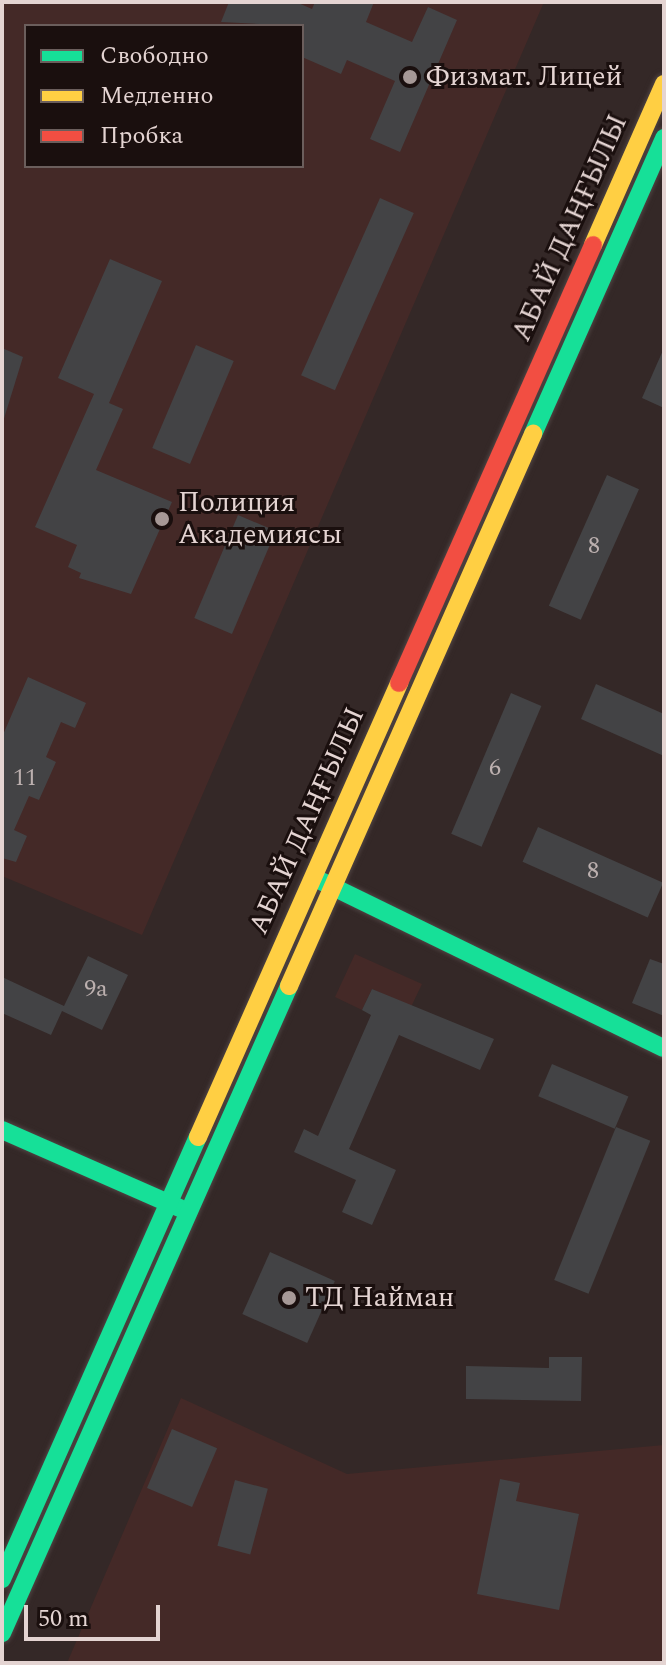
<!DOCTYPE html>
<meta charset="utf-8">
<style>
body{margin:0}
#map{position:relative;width:666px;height:1665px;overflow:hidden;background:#342827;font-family:Spectral,serif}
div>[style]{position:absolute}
.built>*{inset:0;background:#442927}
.building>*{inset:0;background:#434345;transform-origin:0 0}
.roads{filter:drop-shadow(0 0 2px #4f4443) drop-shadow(0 0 2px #4f4443)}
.fast>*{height:18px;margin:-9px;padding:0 9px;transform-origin:9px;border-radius:9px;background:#16e098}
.slow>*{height:18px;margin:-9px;padding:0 9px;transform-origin:9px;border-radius:9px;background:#ffcf43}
.jam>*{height:18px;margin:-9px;padding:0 9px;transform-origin:9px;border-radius:9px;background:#f24e42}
.dots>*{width:22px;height:22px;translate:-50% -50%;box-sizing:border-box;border:4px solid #1a0f0e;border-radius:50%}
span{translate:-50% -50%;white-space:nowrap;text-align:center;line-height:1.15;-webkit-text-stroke:6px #1a0f0e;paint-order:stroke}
.number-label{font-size:24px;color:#bcb0af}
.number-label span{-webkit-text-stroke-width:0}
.poi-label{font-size:28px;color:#e4d4d2}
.left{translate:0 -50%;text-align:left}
.street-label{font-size:28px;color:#e4d4d2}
.frame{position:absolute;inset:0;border:4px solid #e4d4d2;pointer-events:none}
.legend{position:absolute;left:24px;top:24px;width:280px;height:144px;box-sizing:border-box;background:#1a0f0e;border:2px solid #6b5e5c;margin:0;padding:10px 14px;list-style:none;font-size:24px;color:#e4d4d2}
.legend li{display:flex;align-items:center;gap:16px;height:40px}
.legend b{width:40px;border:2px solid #6b5e5c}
.scale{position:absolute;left:24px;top:1605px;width:136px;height:36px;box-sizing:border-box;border:4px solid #e4d4d2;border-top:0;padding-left:10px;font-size:24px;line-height:28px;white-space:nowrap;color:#e4d4d2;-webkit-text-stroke:6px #1a0f0e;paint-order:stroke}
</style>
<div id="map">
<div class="built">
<i style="clip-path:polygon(evenodd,2px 2px,544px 2px,142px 935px,2px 876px,2px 2px,26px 26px,302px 26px,302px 166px,26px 166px,26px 26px)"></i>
<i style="clip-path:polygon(355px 954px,422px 984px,411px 1007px,372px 989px,362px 1010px,335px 997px)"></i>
<i style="clip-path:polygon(181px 1398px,347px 1474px,664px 1445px,664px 1663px,67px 1663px)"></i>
</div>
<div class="building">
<i style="clip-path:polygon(229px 2px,296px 2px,312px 9px,315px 2px,374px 2px,366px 22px,412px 42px,428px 7px,457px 20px,400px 152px,370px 139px,395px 81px,347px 60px,341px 74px,302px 57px,302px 26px,221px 22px)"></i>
<i style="left:380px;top:198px;width:37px;height:194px;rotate:24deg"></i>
<i style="clip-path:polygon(110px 259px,162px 281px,109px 403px,123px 409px,96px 470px,172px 502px,131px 594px,79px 578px,81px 573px,68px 567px,77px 545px,35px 527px,94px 394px,58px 378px)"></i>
<i style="left:196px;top:345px;width:41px;height:112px;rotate:23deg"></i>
<i style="clip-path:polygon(2px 348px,23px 357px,2px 425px)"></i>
<i style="clip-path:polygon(664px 348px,664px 408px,642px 398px)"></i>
<i style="left:607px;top:475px;width:35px;height:143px;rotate:24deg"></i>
<i style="left:238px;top:515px;width:41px;height:112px;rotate:23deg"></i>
<i style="clip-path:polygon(28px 677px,86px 703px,75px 728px,61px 722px,46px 757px,56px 762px,39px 800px,29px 796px,14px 830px,27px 836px,16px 862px,2px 858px,2px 737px)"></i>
<i style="clip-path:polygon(596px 684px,664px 714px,664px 756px,581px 719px)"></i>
<i style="left:511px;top:693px;width:33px;height:153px;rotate:23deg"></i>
<i style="left:538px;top:827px;width:137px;height:38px;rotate:24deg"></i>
<i style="clip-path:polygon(88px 956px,128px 975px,102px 1030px,62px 1011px,51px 1035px,2px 1013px,2px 977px,64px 1006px)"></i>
<i style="clip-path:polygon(650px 959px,664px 964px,664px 1016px,632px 1003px)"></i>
<i style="clip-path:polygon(372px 989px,494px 1039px,480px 1070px,399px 1035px,349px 1149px,396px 1170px,372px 1225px,342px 1212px,356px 1180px,294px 1152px,304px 1129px,318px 1136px,371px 1015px,362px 1010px)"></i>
<i style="left:552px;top:1064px;width:83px;height:35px;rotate:23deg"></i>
<i style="left:616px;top:1127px;width:37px;height:165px;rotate:22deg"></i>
<i style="left:270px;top:1252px;width:71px;height:68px;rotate:24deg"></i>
<i style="clip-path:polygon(549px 1357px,582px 1357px,581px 1401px,466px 1399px,466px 1366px,549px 1368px)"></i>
<i style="left:172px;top:1429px;width:49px;height:64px;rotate:23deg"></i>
<i style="clip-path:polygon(500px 1479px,520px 1483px,516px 1501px,579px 1514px,559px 1610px,477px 1594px)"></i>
<i style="left:235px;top:1480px;width:34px;height:68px;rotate:15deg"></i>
</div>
<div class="roads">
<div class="fast">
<i style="left:533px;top:434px;width:324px;rotate:-66.1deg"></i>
<i style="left:321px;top:881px;width:381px;rotate:26deg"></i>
<i style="left:2px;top:1130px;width:194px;rotate:23.7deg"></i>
<i style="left:2px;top:1579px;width:484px;rotate:-66.1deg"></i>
<i style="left:2px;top:1633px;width:708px;rotate:-66.08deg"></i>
</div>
<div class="slow">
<i style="left:593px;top:245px;width:176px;rotate:-66.2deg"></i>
<i style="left:289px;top:986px;width:604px;rotate:-66.15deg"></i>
<i style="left:198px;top:1137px;width:497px;rotate:-66.1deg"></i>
</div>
<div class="jam">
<i style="left:399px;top:683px;width:479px;rotate:-66.1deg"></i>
</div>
</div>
<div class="dots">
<i style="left:410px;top:77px;background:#a69896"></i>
<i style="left:162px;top:519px;background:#a69896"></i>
<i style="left:289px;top:1298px;background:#a69896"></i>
</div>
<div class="number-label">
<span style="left:594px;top:547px">8</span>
<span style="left:495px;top:769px">6</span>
<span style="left:25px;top:779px">11</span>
<span style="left:593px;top:872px">8</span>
<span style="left:96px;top:990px">9а</span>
</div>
<div class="poi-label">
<span class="left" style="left:426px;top:77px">Физмат. Лицей</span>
<span class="left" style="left:178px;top:519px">Полиция<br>Академиясы</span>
<span class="left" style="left:305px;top:1298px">ТД Найман</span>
</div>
<div class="street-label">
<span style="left:570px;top:228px;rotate:-66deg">АБАЙ ДАҢҒЫЛЫ</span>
<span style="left:307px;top:821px;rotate:-66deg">АБАЙ ДАҢҒЫЛЫ</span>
</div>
<div class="frame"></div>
<ul class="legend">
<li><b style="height:10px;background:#16e098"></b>Свободно</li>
<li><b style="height:10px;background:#ffcf43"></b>Медленно</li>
<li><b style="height:10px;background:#f24e42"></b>Пробка</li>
</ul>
<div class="scale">50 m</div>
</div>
